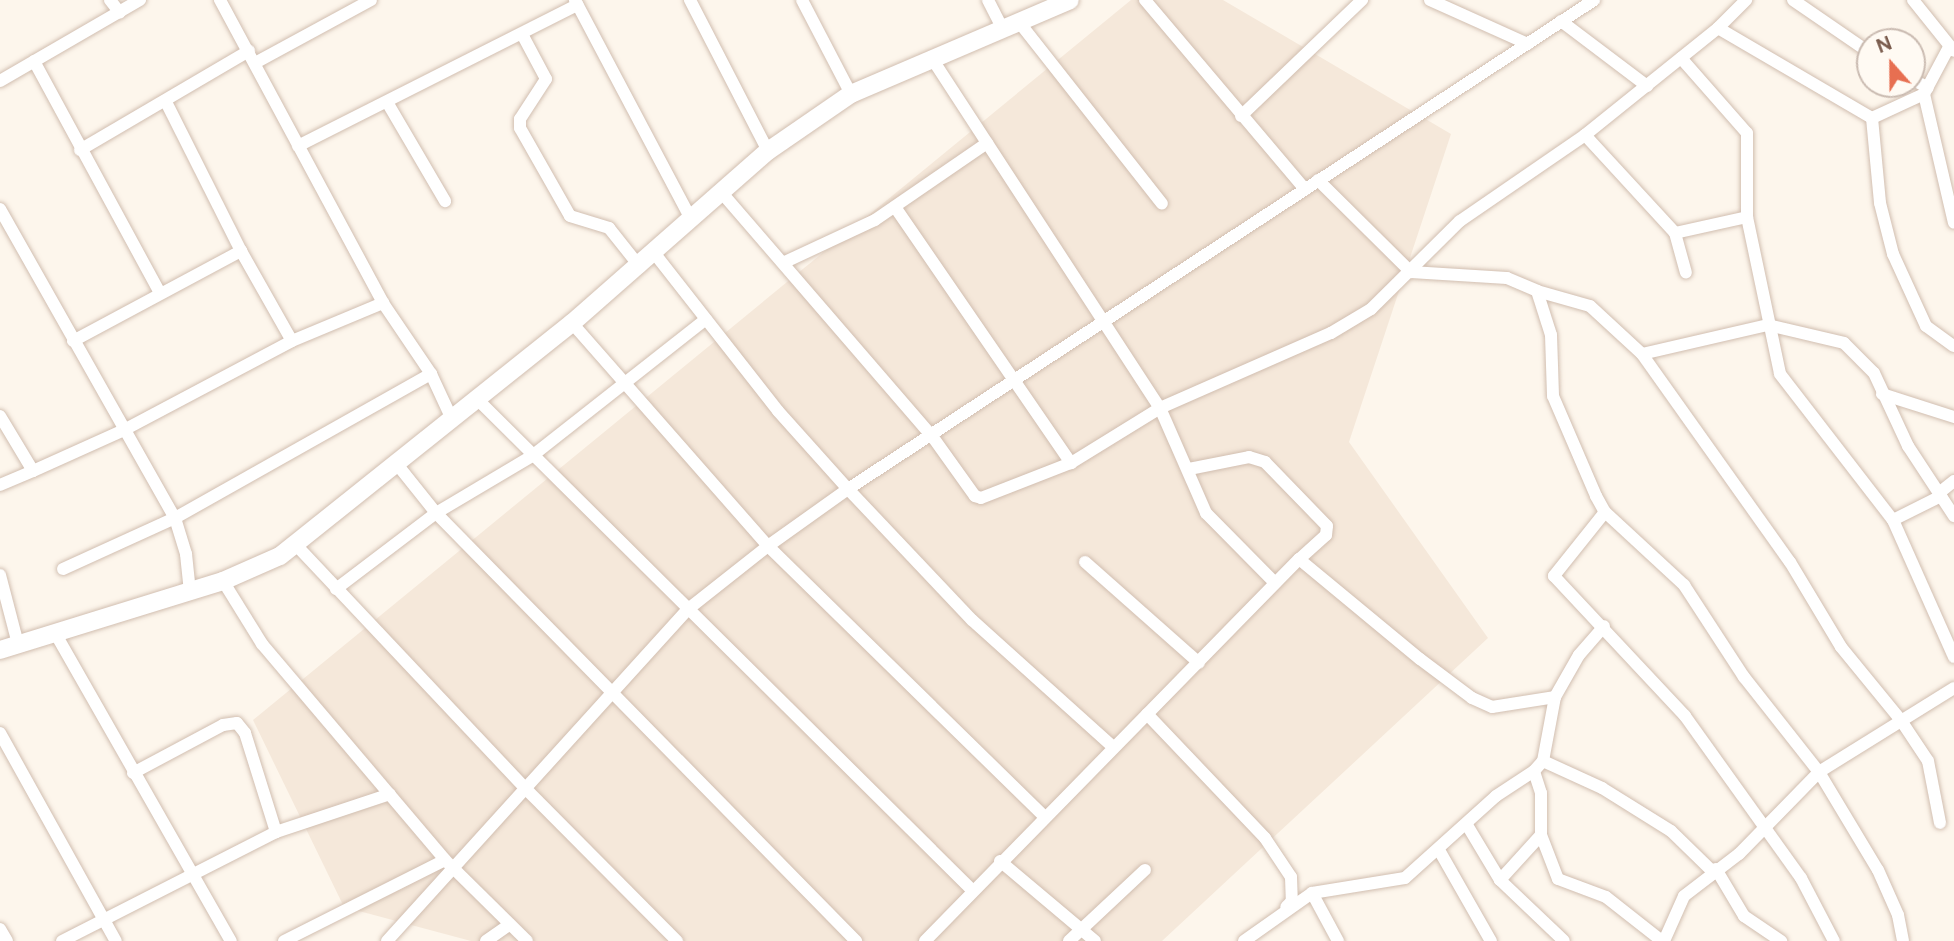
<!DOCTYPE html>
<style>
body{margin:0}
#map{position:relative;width:1954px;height:941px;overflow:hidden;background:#fdf6ec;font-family:Figtree,sans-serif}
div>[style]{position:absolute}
.residential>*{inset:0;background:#f5e8da}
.roads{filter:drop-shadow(0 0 2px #d1beb0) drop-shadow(0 0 2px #d1beb0)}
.street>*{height:12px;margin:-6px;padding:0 6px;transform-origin:6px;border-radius:6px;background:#fff}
.secondary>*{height:18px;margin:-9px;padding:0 9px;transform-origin:9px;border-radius:9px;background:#fff}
span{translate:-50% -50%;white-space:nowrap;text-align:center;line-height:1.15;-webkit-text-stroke:5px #fffaf3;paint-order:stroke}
.north{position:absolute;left:1856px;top:28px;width:70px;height:70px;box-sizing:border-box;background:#fffaf3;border:2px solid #cabbb1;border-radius:50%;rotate:339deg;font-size:19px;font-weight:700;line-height:28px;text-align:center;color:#7a5c4d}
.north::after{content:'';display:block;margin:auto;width:24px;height:32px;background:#e76f51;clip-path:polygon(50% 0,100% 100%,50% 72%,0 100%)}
</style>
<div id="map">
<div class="residential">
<i style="clip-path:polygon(1131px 0,1223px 0,1451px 134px,1349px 442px,1488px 638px,1162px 941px,471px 941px,344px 907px,253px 720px)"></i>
</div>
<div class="roads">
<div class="street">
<i style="left:110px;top:0;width:16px;rotate:52deg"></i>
<i style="left:220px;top:0;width:344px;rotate:61.7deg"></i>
<i style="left:383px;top:303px;width:86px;rotate:55.9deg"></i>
<i style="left:431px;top:374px;width:47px;rotate:65.1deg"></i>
<i style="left:575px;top:0;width:248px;rotate:62.1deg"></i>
<i style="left:690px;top:0;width:170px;rotate:62.7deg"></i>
<i style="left:802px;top:0;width:106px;rotate:62.5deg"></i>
<i style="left:988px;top:0;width:33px;rotate:63deg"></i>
<i style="left:1145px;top:0;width:248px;rotate:49.8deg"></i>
<i style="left:1430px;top:0;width:107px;rotate:24.2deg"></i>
<i style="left:1793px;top:0;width:93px;rotate:34.5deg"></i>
<i style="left:1913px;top:0;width:65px;rotate:51.2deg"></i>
<i style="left:1561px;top:21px;width:108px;rotate:37.1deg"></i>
<i style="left:1019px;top:22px;width:231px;rotate:51.8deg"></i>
<i style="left:1718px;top:28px;width:178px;rotate:30.3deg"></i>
<i style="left:1872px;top:118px;width:85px;rotate:84.6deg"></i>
<i style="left:1880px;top:203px;width:53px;rotate:75.7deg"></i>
<i style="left:1893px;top:254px;width:79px;rotate:65.4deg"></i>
<i style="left:1926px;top:326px;width:34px;rotate:36deg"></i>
<i style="left:522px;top:34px;width:51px;rotate:61.9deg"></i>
<i style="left:546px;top:79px;width:48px;rotate:123deg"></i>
<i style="left:520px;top:119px;width:9px;rotate:90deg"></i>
<i style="left:520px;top:128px;width:101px;rotate:60.4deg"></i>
<i style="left:570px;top:216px;width:41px;rotate:17.1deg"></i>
<i style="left:609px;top:228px;width:50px;rotate:51.5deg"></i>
<i style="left:1949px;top:47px;width:53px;rotate:118deg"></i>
<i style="left:1924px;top:94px;width:132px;rotate:76.9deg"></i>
<i style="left:931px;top:57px;width:419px;rotate:56.9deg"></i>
<i style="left:1160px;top:408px;width:115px;rotate:66.3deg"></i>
<i style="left:1206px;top:513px;width:97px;rotate:45.4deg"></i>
<i style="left:1681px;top:58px;width:100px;rotate:48.7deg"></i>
<i style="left:1747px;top:133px;width:84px;rotate:90deg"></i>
<i style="left:1747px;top:217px;width:160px;rotate:78.1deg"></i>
<i style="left:1780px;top:374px;width:185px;rotate:52.3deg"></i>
<i style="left:1893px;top:520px;width:150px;rotate:66deg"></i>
<i style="left:34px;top:61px;width:264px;rotate:61.5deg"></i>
<i style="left:255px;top:63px;width:132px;rotate:-28.5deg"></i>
<i style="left:1912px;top:79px;width:18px;rotate:29deg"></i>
<i style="left:0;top:81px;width:162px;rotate:-30.1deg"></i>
<i style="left:387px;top:102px;width:115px;rotate:59.6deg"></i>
<i style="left:1241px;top:116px;width:168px;rotate:-43.8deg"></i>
<i style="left:1872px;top:118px;width:57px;rotate:-24.8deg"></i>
<i style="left:1585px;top:135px;width:133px;rotate:47.4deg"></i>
<i style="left:1675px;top:233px;width:41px;rotate:74.6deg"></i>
<i style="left:298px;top:146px;width:313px;rotate:-26.8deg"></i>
<i style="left:80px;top:150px;width:196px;rotate:-30.4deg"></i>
<i style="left:1318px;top:180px;width:131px;rotate:44.7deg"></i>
<i style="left:1411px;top:272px;width:96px;rotate:3.6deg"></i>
<i style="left:1507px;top:278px;width:33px;rotate:23deg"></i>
<i style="left:1537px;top:291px;width:46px;rotate:72.3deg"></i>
<i style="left:1551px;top:335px;width:61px;rotate:88.1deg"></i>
<i style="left:1553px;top:396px;width:109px;rotate:66.7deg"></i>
<i style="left:1596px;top:496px;width:18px;rotate:61deg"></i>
<i style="left:1605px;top:512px;width:108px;rotate:42.7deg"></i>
<i style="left:1684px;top:585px;width:110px;rotate:56.9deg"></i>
<i style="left:1744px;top:677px;width:121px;rotate:51.7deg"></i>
<i style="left:1819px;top:772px;width:114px;rotate:59deg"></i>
<i style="left:1878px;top:870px;width:49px;rotate:66deg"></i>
<i style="left:1898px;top:915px;width:26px;rotate:79deg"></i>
<i style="left:722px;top:193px;width:321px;rotate:49.2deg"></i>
<i style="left:932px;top:436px;width:74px;rotate:54.4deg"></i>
<i style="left:975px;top:496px;width:6px;rotate:18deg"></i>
<i style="left:981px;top:498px;width:97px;rotate:-21.3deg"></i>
<i style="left:1071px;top:463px;width:105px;rotate:-31.7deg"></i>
<i style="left:1160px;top:408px;width:187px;rotate:-23.7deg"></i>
<i style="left:1331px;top:333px;width:47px;rotate:-31deg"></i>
<i style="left:1371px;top:309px;width:125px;rotate:-44.7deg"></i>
<i style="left:1460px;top:221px;width:152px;rotate:-34.5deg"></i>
<i style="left:1585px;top:135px;width:171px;rotate:-38.8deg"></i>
<i style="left:1718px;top:28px;width:40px;rotate:-45deg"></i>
<i style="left:895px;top:207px;width:311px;rotate:55.5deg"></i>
<i style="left:0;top:209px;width:355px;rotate:60.5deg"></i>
<i style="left:175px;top:518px;width:38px;rotate:73deg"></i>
<i style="left:186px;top:554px;width:37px;rotate:84deg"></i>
<i style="left:1675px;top:233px;width:74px;rotate:-12.5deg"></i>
<i style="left:241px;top:251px;width:103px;rotate:60.5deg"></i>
<i style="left:655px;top:254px;width:199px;rotate:51.9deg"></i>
<i style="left:778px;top:411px;width:105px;rotate:48.1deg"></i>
<i style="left:848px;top:489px;width:180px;rotate:46.6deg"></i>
<i style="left:972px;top:620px;width:188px;rotate:42deg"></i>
<i style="left:785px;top:262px;width:99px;rotate:-25deg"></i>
<i style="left:875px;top:220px;width:136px;rotate:-34.5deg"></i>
<i style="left:1537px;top:291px;width:55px;rotate:15.8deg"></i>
<i style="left:1590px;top:306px;width:71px;rotate:42.7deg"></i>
<i style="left:1642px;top:354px;width:129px;rotate:-13deg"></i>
<i style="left:1768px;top:325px;width:78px;rotate:13.3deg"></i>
<i style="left:1844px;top:343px;width:42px;rotate:45deg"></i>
<i style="left:1874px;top:373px;width:81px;rotate:65deg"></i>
<i style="left:1908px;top:446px;width:84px;rotate:56.7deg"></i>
<i style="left:572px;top:323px;width:297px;rotate:48.7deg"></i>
<i style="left:768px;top:546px;width:386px;rotate:44.4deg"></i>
<i style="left:73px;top:341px;width:191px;rotate:-28.2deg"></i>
<i style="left:241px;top:251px;width:167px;rotate:-116.7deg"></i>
<i style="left:1642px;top:354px;width:255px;rotate:54.6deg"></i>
<i style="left:1790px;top:562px;width:99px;rotate:59deg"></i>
<i style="left:1841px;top:647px;width:93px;rotate:50.7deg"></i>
<i style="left:1900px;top:719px;width:50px;rotate:56.3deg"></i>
<i style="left:1928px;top:761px;width:63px;rotate:79deg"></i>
<i style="left:1882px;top:394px;width:76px;rotate:17.7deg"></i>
<i style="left:476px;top:398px;width:699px;rotate:44.77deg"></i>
<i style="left:0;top:416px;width:64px;rotate:59deg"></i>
<i style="left:33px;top:471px;width:36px;rotate:157deg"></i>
<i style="left:396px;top:463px;width:64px;rotate:51.3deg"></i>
<i style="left:436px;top:513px;width:600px;rotate:45.54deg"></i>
<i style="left:1189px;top:469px;width:61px;rotate:-11.3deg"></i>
<i style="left:1249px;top:457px;width:17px;rotate:17deg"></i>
<i style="left:1265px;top:462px;width:89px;rotate:45.9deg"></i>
<i style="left:1327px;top:526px;width:9px;rotate:96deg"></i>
<i style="left:1326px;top:535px;width:36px;rotate:138deg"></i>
<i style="left:1299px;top:559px;width:157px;rotate:39.6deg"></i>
<i style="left:1420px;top:659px;width:65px;rotate:36.9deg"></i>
<i style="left:1472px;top:698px;width:22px;rotate:24deg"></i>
<i style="left:1492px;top:707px;width:64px;rotate:-9deg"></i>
<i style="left:33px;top:471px;width:98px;rotate:-24.2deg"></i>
<i style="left:122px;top:431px;width:192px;rotate:-27.9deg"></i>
<i style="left:292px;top:341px;width:99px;rotate:-22.7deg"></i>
<i style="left:1939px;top:493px;width:19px;rotate:-39deg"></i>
<i style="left:1605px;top:512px;width:82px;rotate:128.6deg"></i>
<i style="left:1554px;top:576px;width:192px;rotate:46.9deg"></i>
<i style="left:1685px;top:716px;width:199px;rotate:54.4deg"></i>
<i style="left:1801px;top:878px;width:71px;rotate:62.4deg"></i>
<i style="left:1893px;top:520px;width:54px;rotate:-26.6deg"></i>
<i style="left:296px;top:545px;width:337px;rotate:46.7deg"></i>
<i style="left:527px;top:790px;width:213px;rotate:45.2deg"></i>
<i style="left:1085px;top:562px;width:152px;rotate:41.5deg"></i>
<i style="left:63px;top:569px;width:123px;rotate:-24.5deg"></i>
<i style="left:175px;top:518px;width:294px;rotate:-29.4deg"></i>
<i style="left:0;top:575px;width:71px;rotate:75.4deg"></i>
<i style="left:223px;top:581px;width:74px;rotate:58.2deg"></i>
<i style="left:262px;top:644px;width:283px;rotate:49.7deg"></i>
<i style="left:445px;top:860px;width:115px;rotate:44.6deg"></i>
<i style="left:336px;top:589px;width:126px;rotate:-37.2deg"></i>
<i style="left:436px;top:513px;width:112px;rotate:-30.7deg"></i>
<i style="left:532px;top:456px;width:221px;rotate:-38.2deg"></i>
<i style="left:54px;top:631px;width:357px;rotate:60.3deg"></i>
<i style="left:1147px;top:714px;width:171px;rotate:46.4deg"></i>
<i style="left:1265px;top:838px;width:47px;rotate:56.3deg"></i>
<i style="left:1291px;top:877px;width:24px;rotate:88deg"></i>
<i style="left:1292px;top:901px;width:8px;rotate:135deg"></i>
<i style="left:0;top:733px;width:238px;rotate:60.9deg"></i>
<i style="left:1543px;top:761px;width:65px;rotate:24.6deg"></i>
<i style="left:1602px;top:788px;width:81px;rotate:31.9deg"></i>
<i style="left:1671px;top:831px;width:57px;rotate:44.3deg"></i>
<i style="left:133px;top:773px;width:102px;rotate:-28.1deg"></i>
<i style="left:223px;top:725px;width:14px;rotate:-8deg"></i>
<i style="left:237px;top:723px;width:13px;rotate:51deg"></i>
<i style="left:245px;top:733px;width:104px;rotate:72.6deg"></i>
<i style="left:1467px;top:825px;width:64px;rotate:59deg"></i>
<i style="left:1500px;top:880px;width:88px;rotate:43.6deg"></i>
<i style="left:1541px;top:835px;width:47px;rotate:68.9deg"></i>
<i style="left:1558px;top:879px;width:51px;rotate:20.6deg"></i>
<i style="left:1606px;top:897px;width:71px;rotate:38.2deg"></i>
<i style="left:1439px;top:850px;width:105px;rotate:60.3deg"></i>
<i style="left:1000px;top:861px;width:124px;rotate:40.1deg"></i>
<i style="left:1716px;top:869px;width:55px;rotate:59.2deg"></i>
<i style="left:1744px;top:916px;width:45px;rotate:34deg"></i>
<i style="left:1500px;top:880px;width:61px;rotate:-47.7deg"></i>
<i style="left:1541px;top:835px;width:42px;rotate:-90deg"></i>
<i style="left:1541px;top:793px;width:23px;rotate:-108deg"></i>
<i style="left:1312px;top:893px;width:55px;rotate:61.6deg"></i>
<i style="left:0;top:929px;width:14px;rotate:60deg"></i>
<i style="left:62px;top:941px;width:240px;rotate:-27deg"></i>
<i style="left:276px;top:832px;width:120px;rotate:-18.4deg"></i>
<i style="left:284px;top:941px;width:180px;rotate:-26.7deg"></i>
<i style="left:387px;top:941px;width:447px;rotate:-47.8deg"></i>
<i style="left:687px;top:610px;width:103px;rotate:-38.3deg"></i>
<i style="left:768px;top:546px;width:98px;rotate:-35.5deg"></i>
<i style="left:848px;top:489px;width:892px;rotate:-33.24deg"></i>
<i style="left:486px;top:941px;width:29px;rotate:-35deg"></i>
<i style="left:925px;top:941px;width:535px;rotate:-45.61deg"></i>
<i style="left:1069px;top:941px;width:104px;rotate:-43.1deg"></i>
<i style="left:1244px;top:941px;width:83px;rotate:-35.2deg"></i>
<i style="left:1312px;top:893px;width:94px;rotate:-9.2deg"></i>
<i style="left:1405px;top:878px;width:122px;rotate:-42deg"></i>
<i style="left:1496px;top:796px;width:45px;rotate:-33.3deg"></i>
<i style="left:1534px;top:771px;width:13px;rotate:-48deg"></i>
<i style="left:1543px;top:761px;width:65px;rotate:-79.4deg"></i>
<i style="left:1555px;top:697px;width:48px;rotate:-60.3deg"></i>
<i style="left:1579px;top:655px;width:38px;rotate:-49deg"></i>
<i style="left:1664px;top:941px;width:49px;rotate:-66deg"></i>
<i style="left:1684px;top:896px;width:69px;rotate:-37.4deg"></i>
<i style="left:1739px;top:854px;width:115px;rotate:-45.7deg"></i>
<i style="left:1819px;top:772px;width:159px;rotate:-31.9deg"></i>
</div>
<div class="secondary">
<i style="left:0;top:650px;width:233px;rotate:-17.2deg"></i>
<i style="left:223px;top:581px;width:62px;rotate:-23.7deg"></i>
<i style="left:280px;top:556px;width:374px;rotate:-38.6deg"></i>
<i style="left:572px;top:323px;width:261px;rotate:-41.3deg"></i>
<i style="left:768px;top:151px;width:101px;rotate:-34.5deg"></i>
<i style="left:851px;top:94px;width:238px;rotate:-23.2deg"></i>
</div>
</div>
<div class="north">N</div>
</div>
